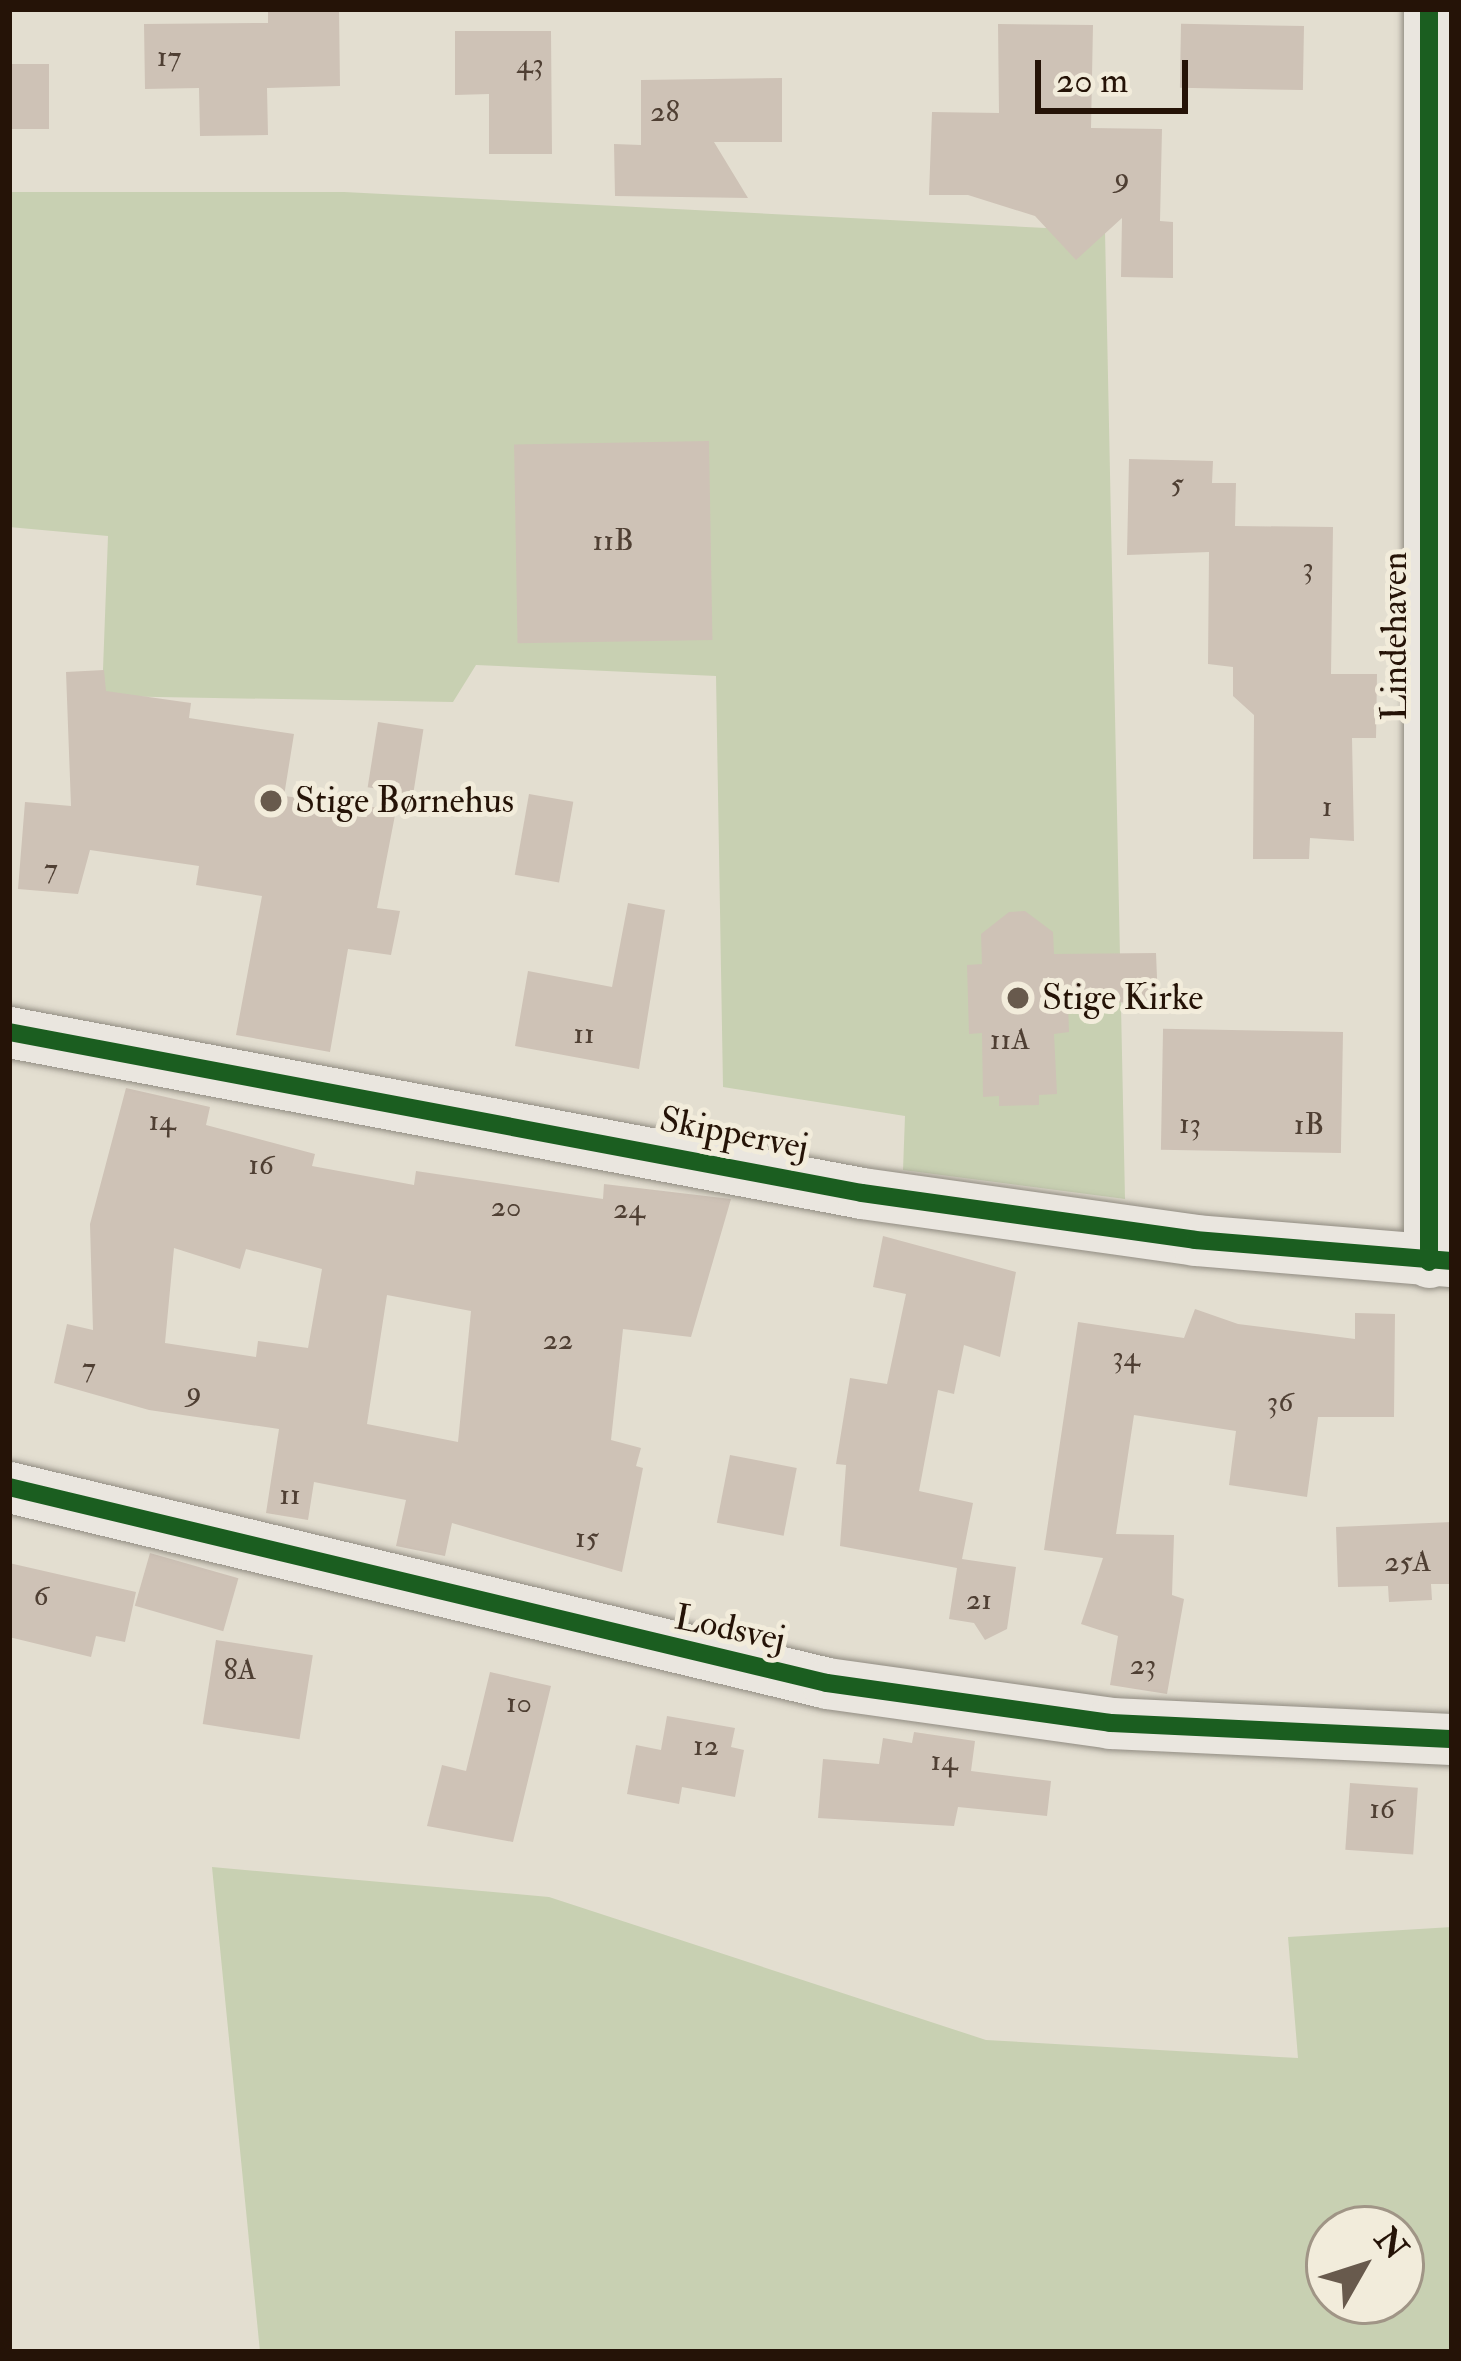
<!DOCTYPE html>
<meta charset="utf-8">
<style>
body{margin:0}
#map{position:relative;width:1461px;height:2361px;overflow:hidden;background:#e3ded0;font-family:"IM FELL Double Pica",serif}
div>[style]{position:absolute}
.green>*{inset:0;background:#c8d0b2}
.building>*{inset:0;background:#cec2b6;transform-origin:0 0}
.roads{filter:drop-shadow(0 0 3px #908b81) drop-shadow(0 0 3px #908b81)}
.minor>*{height:51px;margin:-25.5px;padding:0 25.5px;transform-origin:25.5px;border-radius:25.5px;background:#eae6df}
.cycleway>*{height:18px;margin:-9px;padding:0 9px;transform-origin:9px;border-radius:9px;background:#1b5e20}
.dots>*{width:33px;height:33px;translate:-50% -50%;box-sizing:border-box;border:6px solid #f2ecdb;border-radius:50%}
span{translate:-50% -50%;white-space:nowrap;text-align:center;line-height:1.15;-webkit-text-stroke:10px #f2ecdb;paint-order:stroke}
.number-label{font-size:30px;color:#4f3f33}
.number-label span{-webkit-text-stroke-width:0}
.street-label{font-size:36px;color:#251307}
.poi-label{font-size:36px;color:#251307}
.left{translate:0 -50%;text-align:left}
.frame{position:absolute;inset:0;border:12px solid #251307;pointer-events:none}
.north{position:absolute;left:1305px;top:2205px;width:120px;height:120px;box-sizing:border-box;background:#f2ecdb;border:3px solid #a09586;border-radius:50%;rotate:51deg;font-size:33px;font-weight:700;line-height:48px;text-align:center;color:#251307}
.north::after{content:'';display:block;margin:auto;width:42px;height:54px;background:#685a4d;clip-path:polygon(50% 0,100% 100%,50% 72%,0 100%)}
.scale{position:absolute;left:1035px;top:60px;width:153px;height:54px;box-sizing:border-box;border:6px solid #251307;border-top:0;padding-left:15px;font-size:36px;line-height:42px;white-space:nowrap;color:#251307;-webkit-text-stroke:9px #f2ecdb;paint-order:stroke}
</style>
<div id="map">
<div class="green">
<i style="clip-path:polygon(9px 192px,344px 192px,1105px 231px,1125px 1199px,903px 1170px,905px 1116px,723px 1087px,716px 676px,476px 665px,453px 702px,102px 696px,108px 536px,9px 527px)"></i>
<i style="clip-path:polygon(evenodd,212px 1867px,549px 1897px,986px 2040px,1298px 2058px,1288px 1937px,1452px 1927px,1452px 2352px,260px 2352px,212px 1867px,1329px 2229px,1401px 2229px,1401px 2301px,1329px 2301px,1329px 2229px)"></i>
</div>
<div class="building">
<i style="clip-path:polygon(268px 9px,339px 9px,340px 86px,267px 88px,268px 135px,200px 136px,199px 88px,145px 89px,144px 24px,268px 23px)"></i>
<i style="clip-path:polygon(998px 24px,1093px 25px,1091px 128px,1162px 129px,1160px 221px,1173px 222px,1173px 278px,1121px 277px,1122px 218px,1076px 260px,1035px 216px,968px 195px,929px 195px,932px 112px,999px 113px)"></i>
<i style="left:1304px;top:26px;width:64px;height:123px;rotate:91deg"></i>
<i style="clip-path:polygon(455px 31px,551px 31px,552px 154px,489px 154px,489px 94px,455px 95px)"></i>
<i style="left:9px;top:64px;width:40px;height:65px"></i>
<i style="clip-path:polygon(782px 78px,782px 142px,714px 142px,748px 198px,615px 196px,614px 144px,641px 145px,641px 80px)"></i>
<i style="left:709px;top:441px;width:199px;height:195px;rotate:89deg"></i>
<i style="clip-path:polygon(1129px 459px,1213px 461px,1212px 483px,1236px 483px,1235px 526px,1333px 527px,1331px 674px,1377px 674px,1376px 738px,1352px 738px,1354px 841px,1310px 838px,1309px 859px,1253px 859px,1254px 715px,1233px 696px,1233px 667px,1208px 664px,1209px 552px,1127px 555px)"></i>
<i style="clip-path:polygon(104px 670px,106px 691px,191px 703px,189px 718px,294px 734px,284px 796px,396px 810px,377px 908px,400px 911px,391px 955px,348px 949px,330px 1052px,236px 1035px,262px 896px,196px 885px,199px 866px,90px 850px,78px 894px,18px 889px,25px 802px,71px 806px,66px 672px)"></i>
<i style="left:378px;top:722px;width:46px;height:66px;rotate:9deg"></i>
<i style="left:529px;top:794px;width:45px;height:82px;rotate:10deg"></i>
<i style="clip-path:polygon(628px 903px,665px 910px,639px 1069px,515px 1046px,528px 971px,612px 987px)"></i>
<i style="clip-path:polygon(1025px 911px,1053px 932px,1054px 954px,1156px 953px,1158px 1002px,1068px 1003px,1069px 1032px,1054px 1034px,1057px 1094px,1039px 1095px,1039px 1105px,999px 1106px,999px 1096px,983px 1097px,982px 1033px,969px 1034px,967px 965px,982px 964px,981px 934px,1009px 912px)"></i>
<i style="left:1343px;top:1032px;width:121px;height:180px;rotate:91deg"></i>
<i style="clip-path:polygon(evenodd,126px 1088px,210px 1107px,206px 1125px,315px 1154px,312px 1166px,414px 1185px,416px 1171px,603px 1199px,604px 1184px,731px 1199px,691px 1337px,623px 1329px,611px 1440px,641px 1448px,636px 1466px,643px 1468px,622px 1572px,452px 1523px,445px 1556px,396px 1546px,406px 1500px,314px 1482px,308px 1520px,266px 1513px,279px 1429px,149px 1410px,54px 1383px,67px 1324px,93px 1330px,90px 1224px,126px 1088px,174px 1248px,240px 1269px,246px 1249px,322px 1269px,308px 1348px,258px 1341px,256px 1357px,165px 1343px,174px 1248px,126px 1088px,387px 1295px,471px 1311px,458px 1442px,367px 1424px,387px 1295px)"></i>
<i style="clip-path:polygon(883px 1236px,1016px 1272px,1000px 1357px,964px 1345px,954px 1394px,938px 1390px,919px 1491px,973px 1503px,962px 1559px,1016px 1567px,1007px 1629px,985px 1640px,974px 1623px,949px 1619px,957px 1568px,840px 1546px,846px 1465px,836px 1464px,850px 1378px,887px 1384px,906px 1294px,873px 1287px)"></i>
<i style="clip-path:polygon(1195px 1309px,1238px 1324px,1355px 1339px,1355px 1313px,1395px 1314px,1394px 1417px,1318px 1417px,1307px 1497px,1229px 1485px,1236px 1431px,1134px 1415px,1116px 1534px,1174px 1535px,1172px 1595px,1184px 1599px,1167px 1694px,1110px 1685px,1118px 1636px,1081px 1624px,1103px 1558px,1044px 1550px,1078px 1322px,1184px 1338px)"></i>
<i style="left:730px;top:1455px;width:68px;height:69px;rotate:11deg"></i>
<i style="clip-path:polygon(1452px 1522px,1452px 1584px,1431px 1584px,1432px 1600px,1389px 1602px,1388px 1586px,1338px 1587px,1336px 1527px)"></i>
<i style="left:150px;top:1553px;width:92px;height:55px;rotate:16deg"></i>
<i style="clip-path:polygon(9px 1563px,136px 1592px,125px 1642px,96px 1636px,91px 1657px,9px 1637px)"></i>
<i style="left:216px;top:1640px;width:98px;height:85px;rotate:9deg"></i>
<i style="clip-path:polygon(490px 1672px,551px 1686px,513px 1842px,427px 1826px,442px 1765px,466px 1771px)"></i>
<i style="clip-path:polygon(667px 1716px,735px 1728px,731px 1747px,744px 1750px,735px 1797px,682px 1787px,679px 1804px,627px 1794px,636px 1745px,661px 1750px)"></i>
<i style="clip-path:polygon(914px 1732px,975px 1741px,971px 1771px,1051px 1781px,1047px 1816px,958px 1807px,954px 1826px,818px 1818px,823px 1759px,879px 1764px,883px 1738px,912px 1743px)"></i>
<i style="left:1350px;top:1783px;width:68px;height:67px;rotate:4deg"></i>
</div>
<div class="roads">
<div class="minor">
<i style="left:1429px;top:9px;width:1253px;rotate:90deg"></i>
<i style="left:9px;top:1032px;width:868px;rotate:10.69deg"></i>
<i style="left:862px;top:1193px;width:336px;rotate:8deg"></i>
<i style="left:1195px;top:1240px;width:258px;rotate:4.7deg"></i>
<i style="left:9px;top:1487px;width:841px;rotate:13.47deg"></i>
<i style="left:827px;top:1683px;width:286px;rotate:8deg"></i>
<i style="left:1110px;top:1723px;width:342px;rotate:2.7deg"></i>
</div>
</div>
<div class="cycleway">
<i style="left:1429px;top:9px;width:1253px;rotate:90deg"></i>
<i style="left:9px;top:1032px;width:868px;rotate:10.69deg"></i>
<i style="left:862px;top:1193px;width:336px;rotate:8deg"></i>
<i style="left:1195px;top:1240px;width:258px;rotate:4.7deg"></i>
<i style="left:9px;top:1487px;width:841px;rotate:13.47deg"></i>
<i style="left:827px;top:1683px;width:286px;rotate:8deg"></i>
<i style="left:1110px;top:1723px;width:342px;rotate:2.7deg"></i>
</div>
<div class="dots">
<i style="left:271px;top:801px;background:#685a4d"></i>
<i style="left:1018px;top:998px;background:#685a4d"></i>
</div>
<div class="number-label">
<span style="left:169px;top:57px">17</span>
<span style="left:530px;top:64px">43</span>
<span style="left:665px;top:112px">28</span>
<span style="left:1122px;top:178px">9</span>
<span style="left:1177px;top:484px">5</span>
<span style="left:613px;top:541px">11B</span>
<span style="left:1308px;top:568px">3</span>
<span style="left:1327px;top:807px">1</span>
<span style="left:51px;top:869px">7</span>
<span style="left:584px;top:1034px">11</span>
<span style="left:1010px;top:1040px">11A</span>
<span style="left:162px;top:1121px">14</span>
<span style="left:1190px;top:1124px">13</span>
<span style="left:1309px;top:1125px">1B</span>
<span style="left:261px;top:1165px">16</span>
<span style="left:506px;top:1207px">20</span>
<span style="left:629px;top:1209px">24</span>
<span style="left:558px;top:1340px">22</span>
<span style="left:1126px;top:1357px">34</span>
<span style="left:89px;top:1368px">7</span>
<span style="left:194px;top:1392px">9</span>
<span style="left:1280px;top:1402px">36</span>
<span style="left:290px;top:1495px">11</span>
<span style="left:587px;top:1538px">15</span>
<span style="left:1408px;top:1562px">25A</span>
<span style="left:41px;top:1596px">6</span>
<span style="left:979px;top:1600px">21</span>
<span style="left:1143px;top:1665px">23</span>
<span style="left:240px;top:1670px">8A</span>
<span style="left:519px;top:1703px">10</span>
<span style="left:706px;top:1746px">12</span>
<span style="left:944px;top:1761px">14</span>
<span style="left:1382px;top:1809px">16</span>
</div>
<div class="street-label">
<span style="left:1395px;top:636px;rotate:-90deg">Lindehaven</span>
<span style="left:734px;top:1133px;rotate:11deg">Skippervej</span>
<span style="left:730px;top:1628px;rotate:12deg">Lodsvej</span>
</div>
<div class="poi-label">
<span class="left" style="left:295px;top:801px">Stige Børnehus</span>
<span class="left" style="left:1042px;top:998px">Stige Kirke</span>
</div>
<div class="frame"></div>
<div class="north">N</div>
<div class="scale">20 m</div>
</div>
